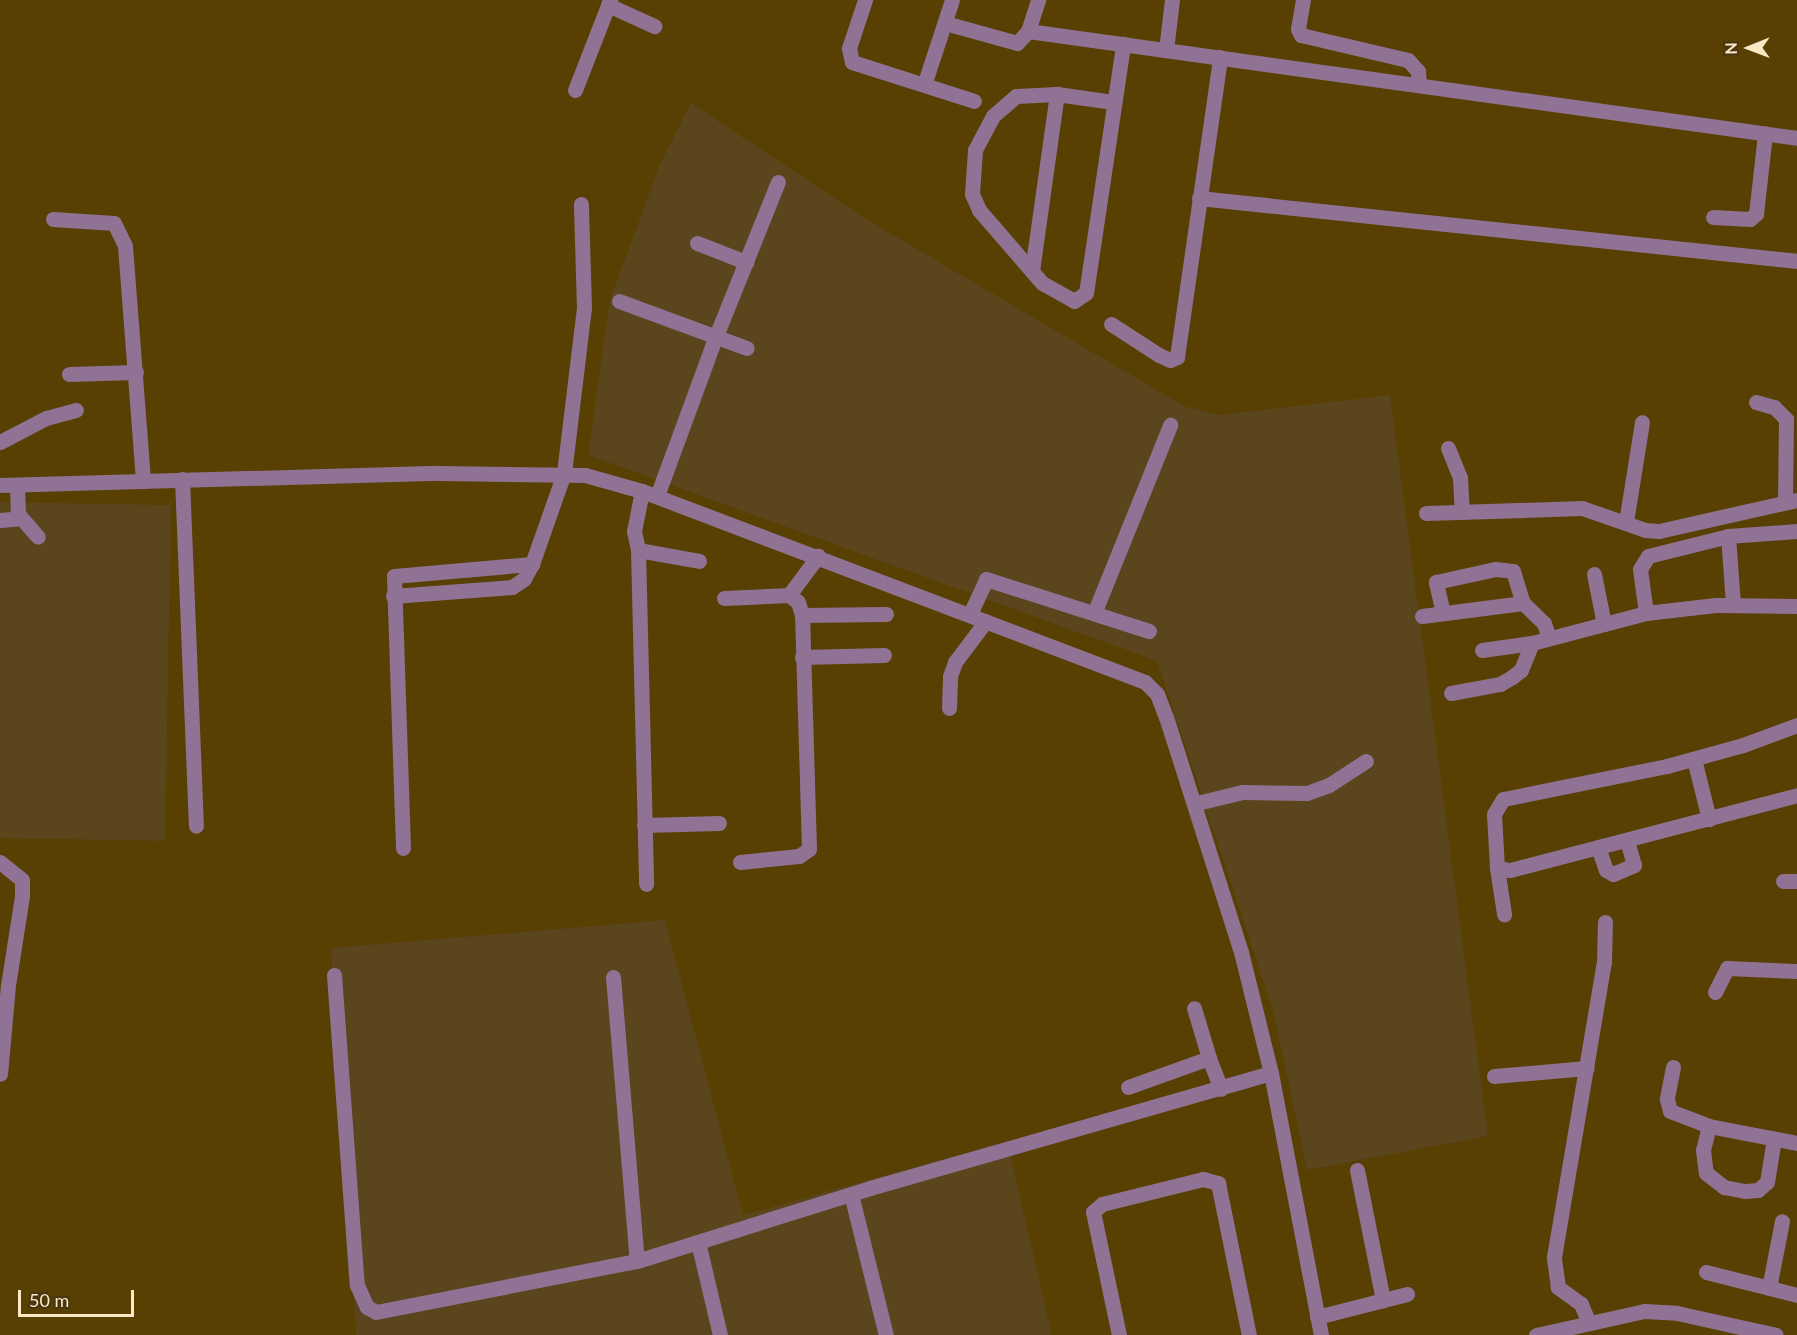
<!DOCTYPE html>
<style>
body{margin:0}
#map{position:relative;width:1797px;height:1335px;overflow:hidden;background:#583f02;font-family:Lato,sans-serif}
div>[style]{position:absolute}
.built>*{inset:0;background:#5a451c;transform-origin:0 0}
.minor>*{height:15px;margin:-7.5px;padding:0 7.5px;transform-origin:7.5px;border-radius:7.5px;background:#907294}
span{translate:-50% -50%;white-space:nowrap;text-align:center;line-height:1.15;-webkit-text-stroke:4.5px #483611;paint-order:stroke}
.north{position:absolute;left:1719px;top:18px;width:60px;height:60px;-webkit-text-stroke:4px #483611;paint-order:stroke;rotate:269deg;font-size:16px;font-weight:700;line-height:24px;text-align:center;color:#fbe8c7}
.north::after{content:'';display:block;margin:auto;width:21px;height:27px;background:#fbe8c7;clip-path:polygon(50% 0,100% 100%,50% 72%,0 100%)}
.scale{position:absolute;left:18px;top:1290px;width:116px;height:27px;box-sizing:border-box;border:3px solid #fbe8c7;border-top:0;padding-left:8px;font-size:18px;line-height:21px;white-space:nowrap;color:#fbe8c7;-webkit-text-stroke:4px #483611;paint-order:stroke}
</style>
<div id="map">
<div class="built">
<i style="clip-path:polygon(691px 103px,866px 219px,1184px 406px,1219px 415px,1390px 395px,1488px 1136px,1307px 1170px,1273px 1010px,1157px 661px,588px 455px,610px 300px,660px 164px)"></i>
<i style="left:0;top:502px;width:171px;height:336px;rotate:1deg"></i>
<i style="clip-path:polygon(665px 920px,743px 1215px,1007px 1141px,1052px 1335px,356px 1335px,331px 948px)"></i>
</div>
<div class="minor">
<i style="left:865px;top:0;width:51px;rotate:108.4deg"></i>
<i style="left:849px;top:48px;width:14px;rotate:78deg"></i>
<i style="left:852px;top:62px;width:128px;rotate:17.7deg"></i>
<i style="left:1303px;top:0;width:29px;rotate:100deg"></i>
<i style="left:1298px;top:29px;width:7px;rotate:63deg"></i>
<i style="left:1301px;top:35px;width:110px;rotate:13.2deg"></i>
<i style="left:1408px;top:60px;width:15px;rotate:48deg"></i>
<i style="left:1418px;top:71px;width:14px;rotate:86deg"></i>
<i style="left:608px;top:5px;width:51px;rotate:24.5deg"></i>
<i style="left:945px;top:23px;width:75px;rotate:15.5deg"></i>
<i style="left:1017px;top:43px;width:16px;rotate:-47deg"></i>
<i style="left:1028px;top:31px;width:33px;rotate:-72deg"></i>
<i style="left:1028px;top:31px;width:776px;rotate:7.92deg"></i>
<i style="left:1166px;top:50px;width:50px;rotate:-83.2deg"></i>
<i style="left:924px;top:85px;width:89px;rotate:-71.8deg"></i>
<i style="left:575px;top:90px;width:97px;rotate:-68.7deg"></i>
<i style="left:1113px;top:102px;width:57px;rotate:-171.9deg"></i>
<i style="left:1057px;top:94px;width:41px;rotate:177.2deg"></i>
<i style="left:1016px;top:96px;width:30px;rotate:139deg"></i>
<i style="left:993px;top:116px;width:38px;rotate:118deg"></i>
<i style="left:975px;top:150px;width:44px;rotate:93.9deg"></i>
<i style="left:972px;top:194px;width:17px;rotate:66deg"></i>
<i style="left:979px;top:210px;width:96px;rotate:49.2deg"></i>
<i style="left:1042px;top:283px;width:37px;rotate:29deg"></i>
<i style="left:1074px;top:301px;width:14px;rotate:-34deg"></i>
<i style="left:1086px;top:293px;width:252px;rotate:-81.5deg"></i>
<i style="left:1199px;top:198px;width:601px;rotate:6.01deg"></i>
<i style="left:1713px;top:217px;width:37px;rotate:3deg"></i>
<i style="left:1750px;top:219px;width:8px;rotate:-40deg"></i>
<i style="left:1756px;top:214px;width:81px;rotate:-83.6deg"></i>
<i style="left:53px;top:219px;width:61px;rotate:3.8deg"></i>
<i style="left:114px;top:223px;width:25px;rotate:64deg"></i>
<i style="left:125px;top:246px;width:236px;rotate:85.6deg"></i>
<i style="left:697px;top:243px;width:53px;rotate:21.2deg"></i>
<i style="left:1032px;top:271px;width:179px;rotate:-82deg"></i>
<i style="left:619px;top:301px;width:136px;rotate:20.2deg"></i>
<i style="left:1111px;top:324px;width:57px;rotate:32.9deg"></i>
<i style="left:1159px;top:355px;width:12px;rotate:24deg"></i>
<i style="left:1170px;top:360px;width:8px;rotate:-23deg"></i>
<i style="left:1177px;top:357px;width:303px;rotate:-81.8deg"></i>
<i style="left:69px;top:374px;width:67px;rotate:-1.7deg"></i>
<i style="left:1756px;top:402px;width:19px;rotate:16deg"></i>
<i style="left:1774px;top:407px;width:17px;rotate:45deg"></i>
<i style="left:1786px;top:419px;width:81px;rotate:90.7deg"></i>
<i style="left:0;top:442px;width:52px;rotate:-27.6deg"></i>
<i style="left:46px;top:418px;width:31px;rotate:-15deg"></i>
<i style="left:1448px;top:448px;width:31px;rotate:68deg"></i>
<i style="left:1460px;top:477px;width:35px;rotate:87deg"></i>
<i style="left:182px;top:479px;width:347px;rotate:87.7deg"></i>
<i style="left:0;top:485px;width:438px;rotate:-1.6deg"></i>
<i style="left:438px;top:473px;width:147px;rotate:0.8deg"></i>
<i style="left:585px;top:475px;width:59px;rotate:15.7deg"></i>
<i style="left:642px;top:491px;width:538px;rotate:20.79deg"></i>
<i style="left:1145px;top:682px;width:17px;rotate:45deg"></i>
<i style="left:1157px;top:694px;width:25px;rotate:69deg"></i>
<i style="left:1166px;top:717px;width:247px;rotate:72.3deg"></i>
<i style="left:1241px;top:952px;width:125px;rotate:76.1deg"></i>
<i style="left:1271px;top:1073px;width:267px;rotate:79.2deg"></i>
<i style="left:17px;top:486px;width:28px;rotate:88deg"></i>
<i style="left:18px;top:514px;width:30px;rotate:49deg"></i>
<i style="left:642px;top:491px;width:41px;rotate:101.3deg"></i>
<i style="left:634px;top:531px;width:19px;rotate:78deg"></i>
<i style="left:638px;top:550px;width:62px;rotate:10.2deg"></i>
<i style="left:657px;top:496px;width:171px;rotate:-69.8deg"></i>
<i style="left:716px;top:336px;width:166px;rotate:-68.1deg"></i>
<i style="left:1426px;top:513px;width:156px;rotate:-1.8deg"></i>
<i style="left:1582px;top:508px;width:67px;rotate:19.2deg"></i>
<i style="left:1645px;top:530px;width:14px;rotate:4deg"></i>
<i style="left:1659px;top:531px;width:141px;rotate:-12.7deg"></i>
<i style="left:0;top:520px;width:21px;rotate:-5deg"></i>
<i style="left:1626px;top:522px;width:101px;rotate:-80.9deg"></i>
<i style="left:1728px;top:536px;width:68px;rotate:85.8deg"></i>
<i style="left:638px;top:550px;width:334px;rotate:88.6deg"></i>
<i style="left:1594px;top:574px;width:51px;rotate:78.7deg"></i>
<i style="left:789px;top:595px;width:49px;rotate:-53.4deg"></i>
<i style="left:393px;top:596px;width:119px;rotate:-4.3deg"></i>
<i style="left:512px;top:587px;width:14px;rotate:-34deg"></i>
<i style="left:524px;top:579px;width:17px;rotate:-62deg"></i>
<i style="left:532px;top:564px;width:96px;rotate:-70.6deg"></i>
<i style="left:564px;top:473px;width:166px;rotate:-83.1deg"></i>
<i style="left:584px;top:308px;width:104px;rotate:-91.7deg"></i>
<i style="left:724px;top:598px;width:65px;rotate:-2.6deg"></i>
<i style="left:789px;top:595px;width:11px;rotate:38deg"></i>
<i style="left:798px;top:602px;width:14px;rotate:73deg"></i>
<i style="left:802px;top:615px;width:84px;rotate:-0.7deg"></i>
<i style="left:1095px;top:611px;width:201px;rotate:-68deg"></i>
<i style="left:1443px;top:613px;width:32px;rotate:-103deg"></i>
<i style="left:1436px;top:582px;width:60px;rotate:-12.4deg"></i>
<i style="left:1495px;top:569px;width:18px;rotate:6deg"></i>
<i style="left:1513px;top:571px;width:34px;rotate:73deg"></i>
<i style="left:1646px;top:613px;width:44px;rotate:-97.8deg"></i>
<i style="left:1640px;top:569px;width:15px;rotate:-58deg"></i>
<i style="left:1648px;top:556px;width:82px;rotate:-14deg"></i>
<i style="left:1728px;top:536px;width:69px;rotate:-4.1deg"></i>
<i style="left:970px;top:614px;width:38px;rotate:-65deg"></i>
<i style="left:986px;top:579px;width:171px;rotate:17.7deg"></i>
<i style="left:1422px;top:616px;width:102px;rotate:-7.3deg"></i>
<i style="left:1523px;top:603px;width:29px;rotate:44deg"></i>
<i style="left:1544px;top:623px;width:16px;rotate:72deg"></i>
<i style="left:1482px;top:650px;width:50px;rotate:-8deg"></i>
<i style="left:802px;top:657px;width:82px;rotate:-1.4deg"></i>
<i style="left:1451px;top:693px;width:50px;rotate:-10.4deg"></i>
<i style="left:1500px;top:684px;width:14px;rotate:-30deg"></i>
<i style="left:1512px;top:677px;width:11px;rotate:-38deg"></i>
<i style="left:1521px;top:670px;width:29px;rotate:-68deg"></i>
<i style="left:1532px;top:643px;width:118px;rotate:-14.7deg"></i>
<i style="left:1646px;top:613px;width:70px;rotate:-6.5deg"></i>
<i style="left:1716px;top:605px;width:81px;rotate:0.7deg"></i>
<i style="left:949px;top:708px;width:32px;rotate:-88deg"></i>
<i style="left:950px;top:676px;width:15px;rotate:-70deg"></i>
<i style="left:955px;top:662px;width:51px;rotate:-52.9deg"></i>
<i style="left:1797px;top:725px;width:58px;rotate:159.7deg"></i>
<i style="left:1743px;top:745px;width:79px;rotate:164.6deg"></i>
<i style="left:1667px;top:766px;width:167px;rotate:168.6deg"></i>
<i style="left:1503px;top:799px;width:17px;rotate:121deg"></i>
<i style="left:1494px;top:814px;width:54px;rotate:86.8deg"></i>
<i style="left:1497px;top:868px;width:13px;rotate:9deg"></i>
<i style="left:1510px;top:870px;width:297px;rotate:-14.6deg"></i>
<i style="left:1694px;top:759px;width:62px;rotate:76deg"></i>
<i style="left:1197px;top:803px;width:46px;rotate:-13.7deg"></i>
<i style="left:1242px;top:792px;width:65px;rotate:0.9deg"></i>
<i style="left:1307px;top:793px;width:23px;rotate:-20deg"></i>
<i style="left:1329px;top:785px;width:44px;rotate:-33deg"></i>
<i style="left:644px;top:825px;width:75px;rotate:-1.5deg"></i>
<i style="left:1598px;top:847px;width:24px;rotate:71deg"></i>
<i style="left:1606px;top:870px;width:8px;rotate:30deg"></i>
<i style="left:1613px;top:874px;width:23px;rotate:-23deg"></i>
<i style="left:1634px;top:865px;width:26px;rotate:-106deg"></i>
<i style="left:403px;top:848px;width:272px;rotate:-91.9deg"></i>
<i style="left:394px;top:576px;width:139px;rotate:-5deg"></i>
<i style="left:0;top:862px;width:28px;rotate:39deg"></i>
<i style="left:22px;top:880px;width:16px;rotate:90deg"></i>
<i style="left:22px;top:896px;width:90px;rotate:98.9deg"></i>
<i style="left:8px;top:985px;width:89px;rotate:95.1deg"></i>
<i style="left:740px;top:862px;width:59px;rotate:-5.8deg"></i>
<i style="left:799px;top:856px;width:12px;rotate:-35deg"></i>
<i style="left:809px;top:849px;width:234px;rotate:-91.7deg"></i>
<i style="left:1497px;top:868px;width:47px;rotate:81.3deg"></i>
<i style="left:1783px;top:881px;width:14px"></i>
<i style="left:334px;top:975px;width:311px;rotate:85.8deg"></i>
<i style="left:357px;top:1285px;width:24px;rotate:66deg"></i>
<i style="left:367px;top:1307px;width:10px;rotate:29deg"></i>
<i style="left:376px;top:1312px;width:266px;rotate:-11.1deg"></i>
<i style="left:637px;top:1261px;width:244px;rotate:-17.4deg"></i>
<i style="left:870px;top:1188px;width:417px;rotate:-16deg"></i>
<i style="left:613px;top:977px;width:285px;rotate:85.2deg"></i>
<i style="left:1715px;top:992px;width:27px;rotate:-63deg"></i>
<i style="left:1727px;top:968px;width:70px;rotate:2.5deg"></i>
<i style="left:1209px;top:1058px;width:33px;rotate:69deg"></i>
<i style="left:1673px;top:1067px;width:33px;rotate:101deg"></i>
<i style="left:1667px;top:1099px;width:12px;rotate:76deg"></i>
<i style="left:1670px;top:1111px;width:42px;rotate:21deg"></i>
<i style="left:1709px;top:1126px;width:90px;rotate:10.9deg"></i>
<i style="left:1494px;top:1076px;width:93px;rotate:-4.9deg"></i>
<i style="left:1128px;top:1087px;width:86px;rotate:-19.7deg"></i>
<i style="left:1209px;top:1058px;width:52px;rotate:-106.7deg"></i>
<i style="left:1709px;top:1126px;width:25px;rotate:104deg"></i>
<i style="left:1703px;top:1150px;width:23px;rotate:83deg"></i>
<i style="left:1706px;top:1173px;width:23px;rotate:38deg"></i>
<i style="left:1724px;top:1187px;width:21px;rotate:11deg"></i>
<i style="left:1745px;top:1191px;width:13px;rotate:-4deg"></i>
<i style="left:1758px;top:1190px;width:12px;rotate:-42deg"></i>
<i style="left:1767px;top:1182px;width:44px;rotate:-80.8deg"></i>
<i style="left:1357px;top:1170px;width:133px;rotate:78.7deg"></i>
<i style="left:851px;top:1194px;width:145px;rotate:76.1deg"></i>
<i style="left:698px;top:1242px;width:96px;rotate:76.7deg"></i>
<i style="left:1706px;top:1272px;width:94px;rotate:14.2deg"></i>
<i style="left:1769px;top:1288px;width:68px;rotate:-79deg"></i>
<i style="left:1317px;top:1317px;width:93px;rotate:-14.3deg"></i>
<i style="left:1589px;top:1323px;width:21px;rotate:-113deg"></i>
<i style="left:1581px;top:1304px;width:29px;rotate:-144deg"></i>
<i style="left:1558px;top:1287px;width:30px;rotate:-98deg"></i>
<i style="left:1554px;top:1257px;width:299px;rotate:-80.4deg"></i>
<i style="left:1604px;top:962px;width:40px;rotate:-88.6deg"></i>
<i style="left:1119px;top:1335px;width:126px;rotate:-101.9deg"></i>
<i style="left:1093px;top:1212px;width:12px;rotate:-42deg"></i>
<i style="left:1102px;top:1204px;width:104px;rotate:-13.9deg"></i>
<i style="left:1203px;top:1179px;width:16px;rotate:15deg"></i>
<i style="left:1218px;top:1183px;width:155px;rotate:78.5deg"></i>
<i style="left:1536px;top:1335px;width:111px;rotate:-12.5deg"></i>
<i style="left:1644px;top:1311px;width:33px;rotate:3deg"></i>
<i style="left:1677px;top:1313px;width:101px;rotate:12.5deg"></i>
</div>
<div class="north">N</div>
<div class="scale">50 m</div>
</div>
